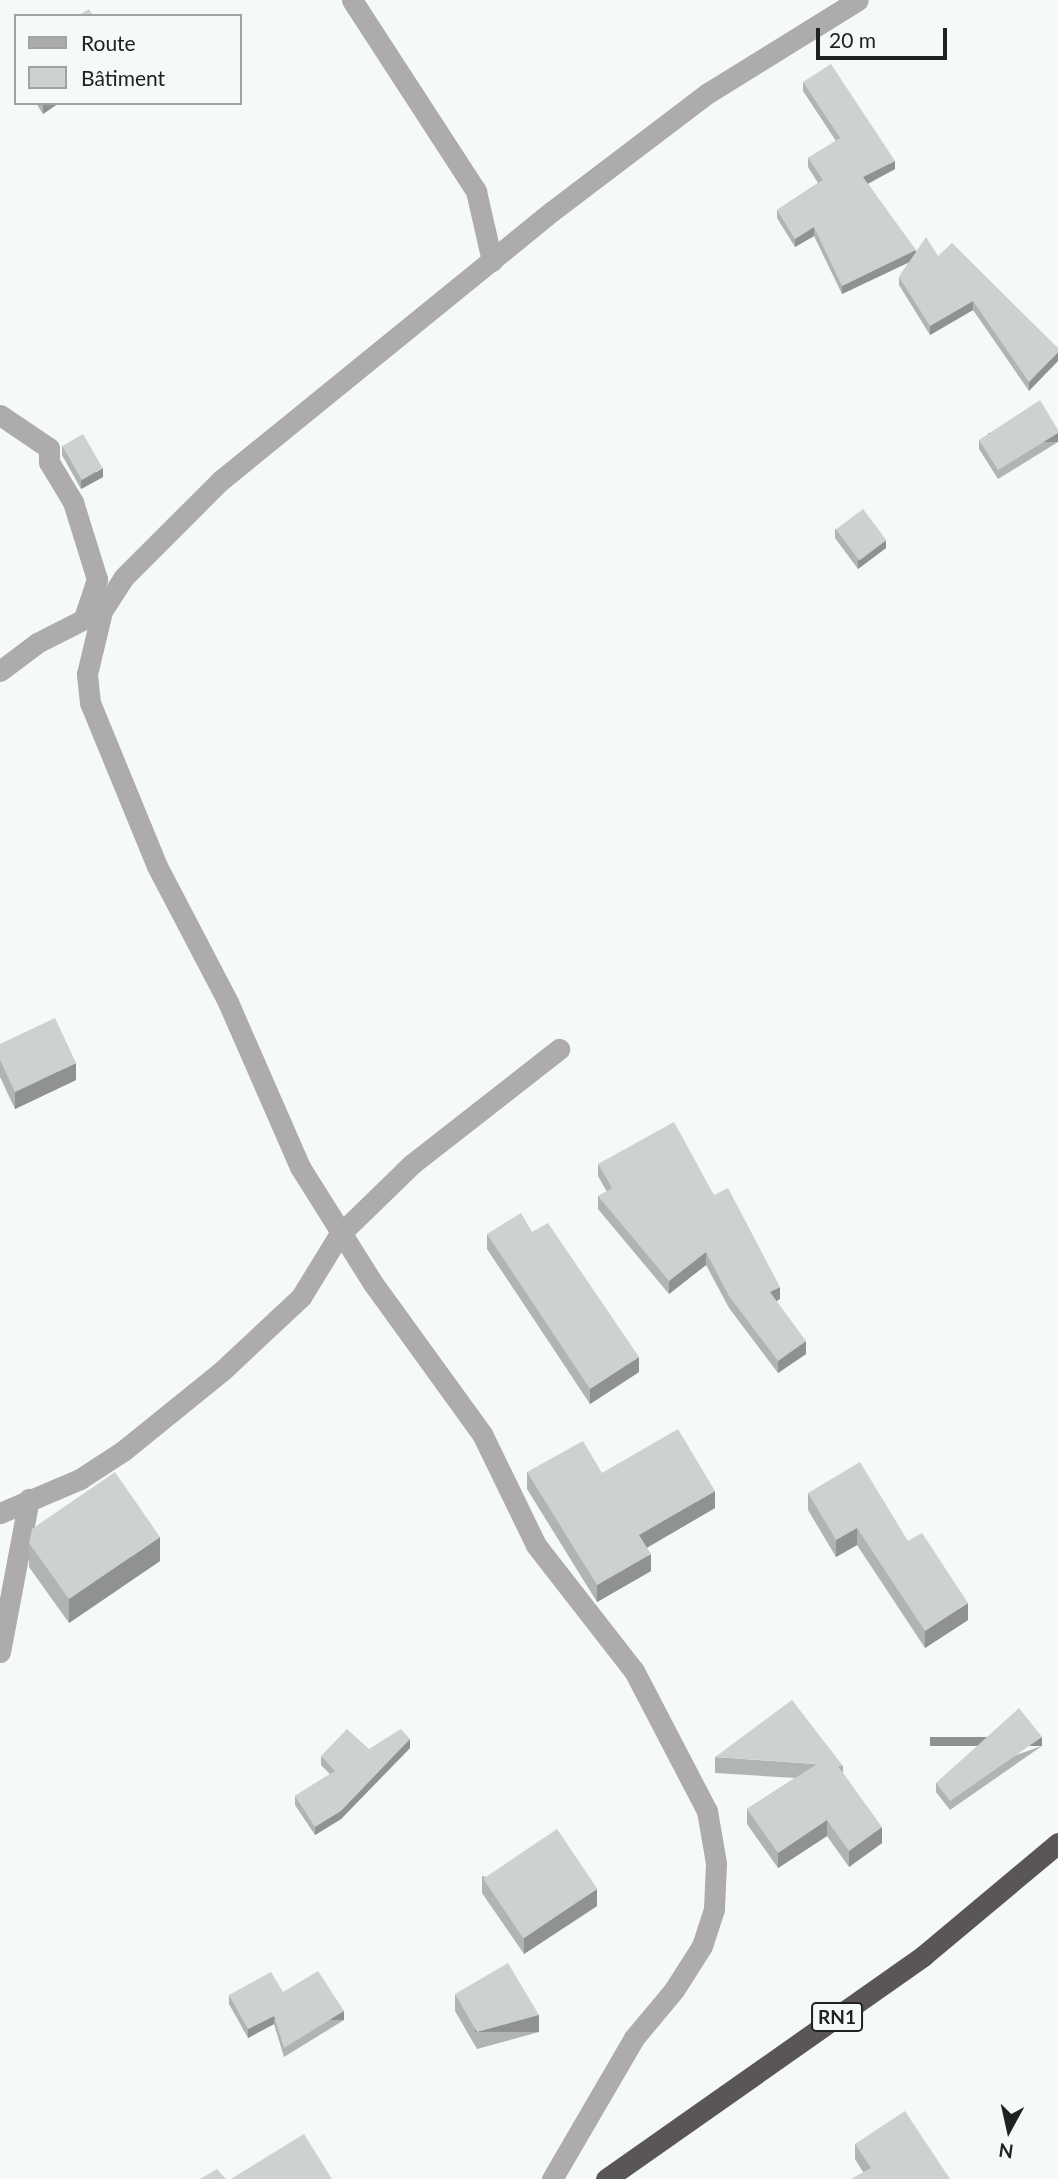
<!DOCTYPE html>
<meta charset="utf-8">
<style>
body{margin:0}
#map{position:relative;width:1058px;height:2179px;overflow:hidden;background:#f5faf7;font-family:Lato,sans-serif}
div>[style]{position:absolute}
.minor>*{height:21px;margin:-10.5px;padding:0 10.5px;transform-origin:10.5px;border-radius:10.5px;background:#adabac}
.highway>*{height:21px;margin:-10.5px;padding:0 10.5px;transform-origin:10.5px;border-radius:10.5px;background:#5a5656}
.wall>*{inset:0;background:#b0b4b2}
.shaded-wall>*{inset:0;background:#909291;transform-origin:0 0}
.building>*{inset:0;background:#cdd1cf;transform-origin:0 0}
span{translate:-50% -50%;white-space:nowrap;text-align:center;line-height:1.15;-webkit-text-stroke:6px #f5faf7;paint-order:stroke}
.shield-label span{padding:2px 5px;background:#f5faf7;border:2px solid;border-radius:5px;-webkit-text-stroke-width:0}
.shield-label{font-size:19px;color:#202221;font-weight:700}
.legend{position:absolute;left:14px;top:14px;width:228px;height:91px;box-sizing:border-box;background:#f5faf7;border:2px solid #a0a4a1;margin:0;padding:9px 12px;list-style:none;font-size:21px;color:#202221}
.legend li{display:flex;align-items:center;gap:14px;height:35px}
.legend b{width:35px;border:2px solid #a0a4a1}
.north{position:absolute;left:974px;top:2095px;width:70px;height:70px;-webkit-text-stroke:5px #f5faf7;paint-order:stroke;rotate:188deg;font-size:19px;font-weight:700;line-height:28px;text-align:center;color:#202221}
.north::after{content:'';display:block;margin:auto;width:24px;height:32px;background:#202221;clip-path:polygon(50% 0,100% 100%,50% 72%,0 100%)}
.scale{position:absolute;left:816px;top:28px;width:131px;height:32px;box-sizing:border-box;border:4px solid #202221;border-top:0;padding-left:9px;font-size:21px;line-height:24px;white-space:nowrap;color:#202221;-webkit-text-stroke:5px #f5faf7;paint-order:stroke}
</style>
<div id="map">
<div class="minor">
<i style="left:352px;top:0;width:228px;rotate:57deg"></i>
<i style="left:476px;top:191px;width:72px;rotate:77.1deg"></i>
<i style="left:0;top:415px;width:59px;rotate:34deg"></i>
<i style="left:49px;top:448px;width:14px;rotate:90deg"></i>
<i style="left:49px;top:462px;width:47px;rotate:59deg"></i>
<i style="left:73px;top:502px;width:81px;rotate:72.7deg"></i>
<i style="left:97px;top:579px;width:41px;rotate:108.4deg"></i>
<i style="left:0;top:671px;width:46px;rotate:-37.1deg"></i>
<i style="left:37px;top:643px;width:66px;rotate:-27deg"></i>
<i style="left:0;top:1513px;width:87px;rotate:-23deg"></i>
<i style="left:80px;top:1479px;width:51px;rotate:-33.1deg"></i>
<i style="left:123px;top:1451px;width:129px;rotate:-39deg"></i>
<i style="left:223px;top:1370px;width:107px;rotate:-43.1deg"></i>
<i style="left:301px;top:1297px;width:73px;rotate:-58.5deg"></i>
<i style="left:339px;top:1235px;width:102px;rotate:-44.2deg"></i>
<i style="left:412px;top:1164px;width:187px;rotate:-38deg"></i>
<i style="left:0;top:1652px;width:156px;rotate:-79.3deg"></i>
<i style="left:552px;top:2179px;width:163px;rotate:-59.8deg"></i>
<i style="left:634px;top:2038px;width:62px;rotate:-50.2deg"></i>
<i style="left:674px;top:1990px;width:52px;rotate:-57.5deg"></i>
<i style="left:702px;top:1946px;width:39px;rotate:-72deg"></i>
<i style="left:714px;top:1909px;width:46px;rotate:-87.5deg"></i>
<i style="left:716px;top:1863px;width:53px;rotate:-99.8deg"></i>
<i style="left:707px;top:1811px;width:158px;rotate:-117.5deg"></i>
<i style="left:634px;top:1671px;width:160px;rotate:-127.9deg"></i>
<i style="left:536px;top:1545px;width:123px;rotate:-115.9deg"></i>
<i style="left:482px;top:1434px;width:184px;rotate:-125.9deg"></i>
<i style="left:374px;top:1285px;width:139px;rotate:-122.1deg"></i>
<i style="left:300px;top:1167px;width:180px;rotate:-113.6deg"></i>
<i style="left:228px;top:1002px;width:153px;rotate:-117.6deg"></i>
<i style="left:157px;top:866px;width:176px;rotate:-112.3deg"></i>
<i style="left:90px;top:703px;width:29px;rotate:-96deg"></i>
<i style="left:87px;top:674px;width:65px;rotate:-76.6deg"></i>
<i style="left:102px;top:611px;width:40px;rotate:-57.1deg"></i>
<i style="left:124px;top:577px;width:136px;rotate:-45deg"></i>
<i style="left:220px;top:481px;width:427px;rotate:-39.1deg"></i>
<i style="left:551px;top:212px;width:197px;rotate:-37.2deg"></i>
<i style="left:708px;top:93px;width:176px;rotate:-31.8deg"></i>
</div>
<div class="highway">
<i style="left:606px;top:2179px;width:388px;rotate:-35.1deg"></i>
<i style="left:923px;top:1956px;width:176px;rotate:-39.9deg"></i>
</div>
<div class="wall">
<i style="clip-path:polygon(16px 54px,16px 73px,14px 70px,14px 55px)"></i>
<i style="clip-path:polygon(803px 82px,895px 169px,868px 184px,916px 252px,938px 256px,1058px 348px,1029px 391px,973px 310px,930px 335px,899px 285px,899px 277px,909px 262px,842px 294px,814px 236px,795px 247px,777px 218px,777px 210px,818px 183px,808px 167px,808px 158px,836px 141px,803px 91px)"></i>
<i style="clip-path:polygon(36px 103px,59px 103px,43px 114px)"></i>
<i style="clip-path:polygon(1058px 430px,1058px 442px,998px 479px,979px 449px,979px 440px)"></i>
<i style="clip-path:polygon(62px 446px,103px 477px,81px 489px,62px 455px)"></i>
<i style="clip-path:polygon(835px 529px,886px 548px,858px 569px,835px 538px)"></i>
<i style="clip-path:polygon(0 1044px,76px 1080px,15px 1109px,0 1077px)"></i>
<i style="clip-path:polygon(598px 1164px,714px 1195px,780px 1299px,776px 1301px,806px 1354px,778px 1373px,729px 1308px,706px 1265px,669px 1294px,598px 1209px,598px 1196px,607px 1192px,598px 1176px)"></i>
<i style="clip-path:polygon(532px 1232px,639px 1372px,590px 1404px,487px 1249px,487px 1234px)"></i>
<i style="clip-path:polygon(527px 1472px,602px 1473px,715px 1508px,647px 1548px,651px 1571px,597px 1602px,527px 1489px)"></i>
<i style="clip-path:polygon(808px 1493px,908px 1541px,968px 1620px,925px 1648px,857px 1545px,836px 1557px,808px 1510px)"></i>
<i style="clip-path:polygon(29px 1543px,160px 1561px,69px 1623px,29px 1567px)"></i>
<i style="clip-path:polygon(1042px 1746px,950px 1810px,936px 1792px,936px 1783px)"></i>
<i style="clip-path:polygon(410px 1748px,341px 1819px,315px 1835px,295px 1805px,295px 1796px,330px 1774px,321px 1765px,321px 1756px,369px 1749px)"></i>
<i style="clip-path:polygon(715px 1757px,843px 1766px,843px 1774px,882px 1843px,849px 1867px,827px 1836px,778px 1868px,747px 1824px,747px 1809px,795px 1778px,715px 1773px)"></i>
<i style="clip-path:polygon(482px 1876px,597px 1906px,524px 1954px,482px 1893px)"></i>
<i style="clip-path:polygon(283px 1992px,344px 2020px,284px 2057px,274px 2024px,248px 2038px,229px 2004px,229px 1995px)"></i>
<i style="clip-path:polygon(455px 1994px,539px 2032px,477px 2049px,455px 2011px)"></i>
<i style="clip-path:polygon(855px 2144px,950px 2179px,863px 2172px,855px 2159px)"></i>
</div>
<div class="shaded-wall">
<i style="clip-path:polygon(43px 103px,59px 103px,43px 114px)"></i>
<i style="clip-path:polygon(895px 161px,895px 169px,863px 186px,863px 177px)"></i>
<i style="clip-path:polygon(814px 227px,814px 236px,795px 247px,795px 239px)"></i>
<i style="clip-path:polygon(916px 250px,916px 259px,842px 294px,842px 286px)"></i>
<i style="clip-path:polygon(973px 301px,973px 310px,930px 335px,930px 326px)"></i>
<i style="clip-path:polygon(1058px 352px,1058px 361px,1029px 391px,1029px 382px)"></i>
<i style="left:1058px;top:433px;width:9px;height:70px;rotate:90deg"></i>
<i style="clip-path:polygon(103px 468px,103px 477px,81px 489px,81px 481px)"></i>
<i style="clip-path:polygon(886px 540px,886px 548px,858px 569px,858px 560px)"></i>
<i style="clip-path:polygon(76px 1063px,76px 1080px,15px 1109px,15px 1092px)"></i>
<i style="clip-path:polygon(706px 1252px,706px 1265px,669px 1294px,669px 1281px)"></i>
<i style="clip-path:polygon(780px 1287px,780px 1299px,770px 1305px,770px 1292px)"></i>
<i style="clip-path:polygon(806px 1341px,806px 1354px,778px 1373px,778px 1361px)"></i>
<i style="clip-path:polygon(639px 1357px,639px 1372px,590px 1404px,590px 1389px)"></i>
<i style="clip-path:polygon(715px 1491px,715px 1508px,639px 1552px,639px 1535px)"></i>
<i style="clip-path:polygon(857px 1528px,857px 1545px,836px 1557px,836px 1540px)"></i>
<i style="clip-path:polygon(160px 1537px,160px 1561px,69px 1623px,69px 1599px)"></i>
<i style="clip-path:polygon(651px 1554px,651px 1571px,597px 1602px,597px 1585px)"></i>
<i style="clip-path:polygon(968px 1603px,968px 1620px,925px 1648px,925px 1631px)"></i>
<i style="left:1042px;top:1737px;width:9px;height:112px;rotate:90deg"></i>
<i style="clip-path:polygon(410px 1739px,410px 1748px,341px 1819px,315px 1835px,315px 1827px)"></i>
<i style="clip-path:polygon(827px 1820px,827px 1836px,778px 1868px,778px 1853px)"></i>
<i style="clip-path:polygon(882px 1827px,882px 1843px,849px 1867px,849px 1851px)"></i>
<i style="clip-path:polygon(597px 1889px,597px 1906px,524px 1954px,524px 1937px)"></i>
<i style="left:344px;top:2011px;width:9px;height:70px;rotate:90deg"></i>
<i style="left:539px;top:2015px;width:17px;height:64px;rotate:90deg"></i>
<i style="clip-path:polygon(274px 2016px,274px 2024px,248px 2038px,248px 2029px)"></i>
</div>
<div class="building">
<i style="clip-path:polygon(89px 9px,93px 16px,78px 16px)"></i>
<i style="clip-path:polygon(831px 64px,895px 161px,863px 177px,916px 250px,842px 286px,814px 227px,795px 239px,777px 210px,823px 180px,808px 158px,840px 138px,803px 82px)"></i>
<i style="clip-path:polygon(926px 237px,938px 256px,952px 243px,1058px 348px,1058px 352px,1029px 382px,973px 301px,930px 326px,899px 277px)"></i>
<i style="clip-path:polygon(1040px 400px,1058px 430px,1058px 433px,998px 470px,979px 440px)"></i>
<i style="left:83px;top:434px;width:39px;height:24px;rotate:60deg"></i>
<i style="left:863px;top:509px;width:39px;height:34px;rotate:53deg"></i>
<i style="clip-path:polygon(55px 1018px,76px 1063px,15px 1092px,0 1060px,0 1044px)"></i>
<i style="clip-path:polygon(674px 1122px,714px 1195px,728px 1188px,780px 1287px,770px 1292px,806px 1341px,778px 1361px,729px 1296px,706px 1252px,669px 1281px,598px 1196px,612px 1188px,598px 1164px)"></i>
<i style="clip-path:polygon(521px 1213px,532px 1232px,548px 1223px,639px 1357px,590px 1389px,487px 1234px)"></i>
<i style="clip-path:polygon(678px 1429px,715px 1491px,639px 1535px,651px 1554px,597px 1585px,527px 1472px,583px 1441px,602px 1473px)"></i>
<i style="clip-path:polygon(860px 1462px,908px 1541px,922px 1533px,968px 1603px,925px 1631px,857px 1528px,836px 1540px,808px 1493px)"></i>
<i style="clip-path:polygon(115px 1472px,160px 1537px,69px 1599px,29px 1543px,32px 1529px)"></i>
<i style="clip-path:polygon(792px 1700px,843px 1766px,838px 1766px,882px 1827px,849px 1851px,827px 1820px,778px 1853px,747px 1809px,817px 1764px,715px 1757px)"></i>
<i style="clip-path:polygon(1019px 1708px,1042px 1737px,950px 1801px,936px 1783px)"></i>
<i style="clip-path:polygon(347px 1729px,369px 1749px,401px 1729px,410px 1739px,341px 1811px,315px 1827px,295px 1796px,335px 1771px,321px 1756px)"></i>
<i style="left:557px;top:1829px;width:72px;height:89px;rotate:56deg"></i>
<i style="clip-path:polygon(508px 1963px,539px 2015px,477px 2032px,455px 1994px)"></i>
<i style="clip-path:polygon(318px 1971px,344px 2011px,284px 2048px,274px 2016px,248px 2029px,229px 1995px,271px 1972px,283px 1992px)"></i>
<i style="clip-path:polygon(905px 2111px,950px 2179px,851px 2179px,871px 2168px,855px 2144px)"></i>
<i style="clip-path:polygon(304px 2134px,332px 2179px,231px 2179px)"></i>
<i style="clip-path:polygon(217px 2169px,226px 2179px,200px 2179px)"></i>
</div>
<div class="shield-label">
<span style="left:837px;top:2017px">RN1</span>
</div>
<ul class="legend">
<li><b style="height:9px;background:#adabac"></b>Route</li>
<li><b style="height:19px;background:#cdd1cf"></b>Bâtiment</li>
</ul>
<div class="north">N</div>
<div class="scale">20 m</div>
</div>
